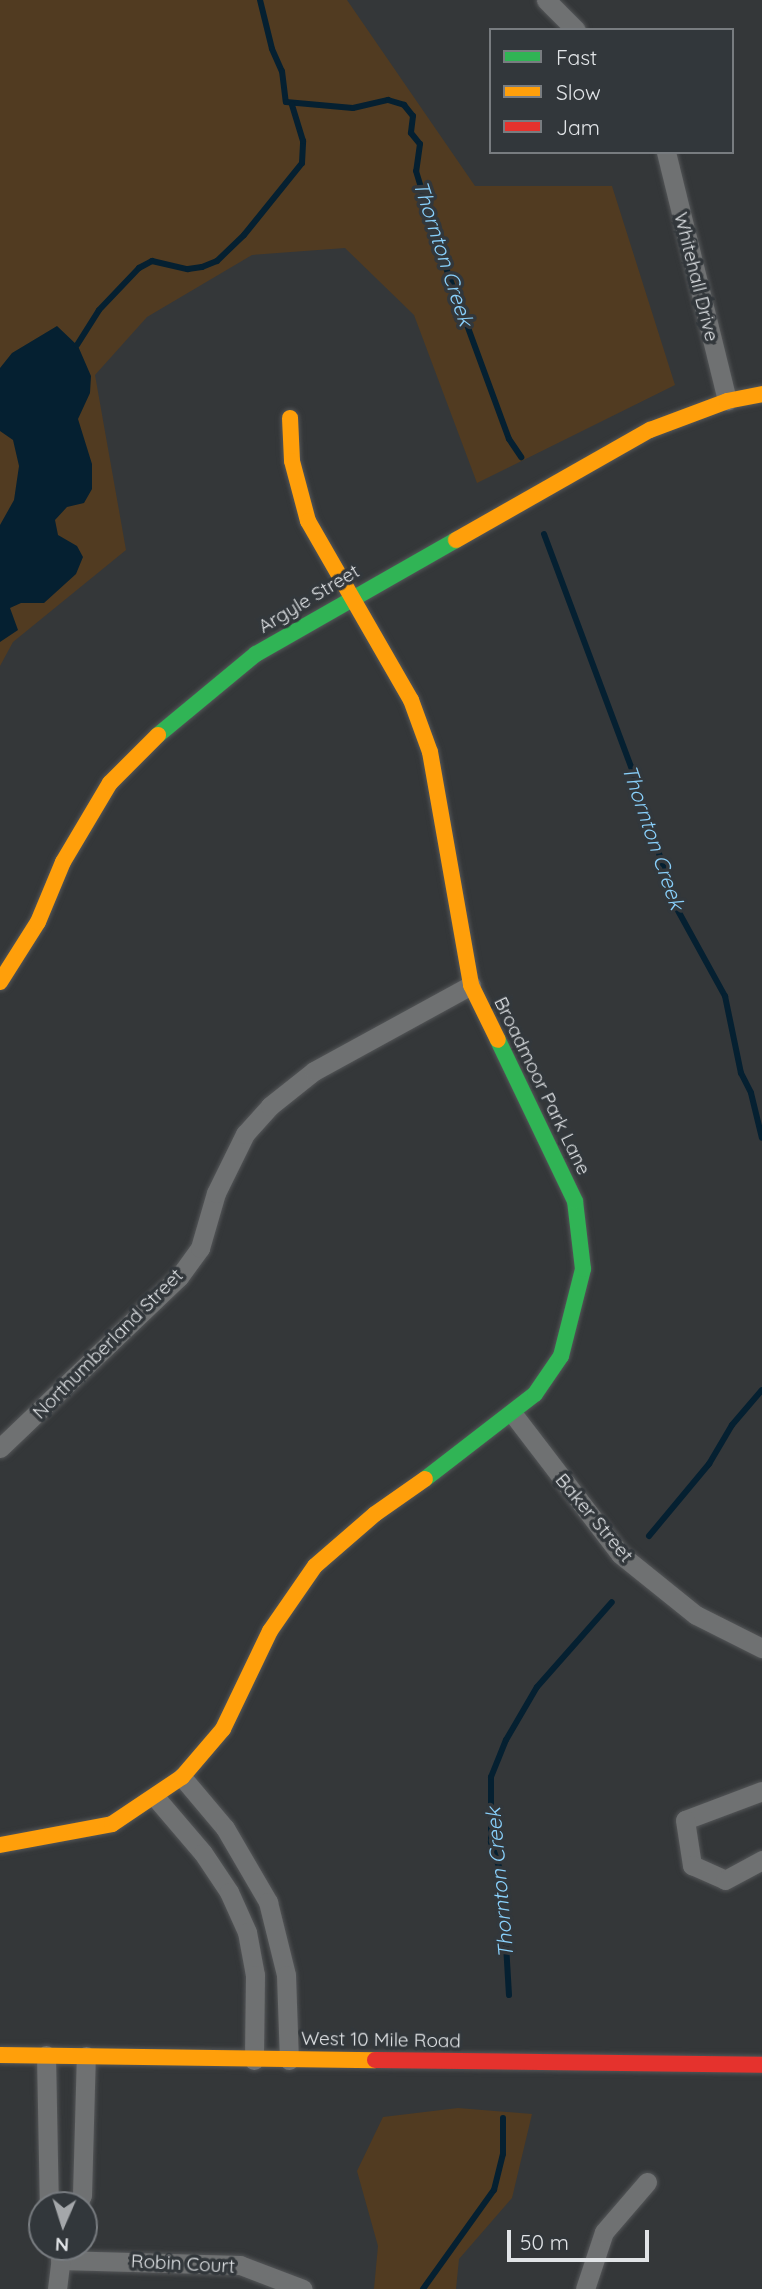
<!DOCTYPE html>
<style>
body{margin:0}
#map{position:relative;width:762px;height:2289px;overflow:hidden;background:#343739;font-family:Quicksand,sans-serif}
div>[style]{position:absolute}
.green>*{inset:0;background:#513b21}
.water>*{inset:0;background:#052031}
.stream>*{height:6px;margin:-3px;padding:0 3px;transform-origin:3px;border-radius:3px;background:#052031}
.roads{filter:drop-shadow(0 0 2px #545658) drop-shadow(0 0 2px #545658)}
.street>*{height:19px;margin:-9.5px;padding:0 9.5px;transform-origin:9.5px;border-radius:9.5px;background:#6f7172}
.fast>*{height:16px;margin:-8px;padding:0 8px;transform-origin:8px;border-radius:8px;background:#30b455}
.slow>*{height:16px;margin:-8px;padding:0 8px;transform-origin:8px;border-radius:8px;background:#ff9f0a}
.jam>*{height:16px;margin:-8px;padding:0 8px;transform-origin:8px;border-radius:8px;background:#e5322d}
span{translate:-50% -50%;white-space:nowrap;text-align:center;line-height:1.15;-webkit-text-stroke:7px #32373b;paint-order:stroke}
.street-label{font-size:19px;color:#e1e4e7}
.water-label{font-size:21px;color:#89d0fb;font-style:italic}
.legend{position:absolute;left:489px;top:28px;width:245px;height:126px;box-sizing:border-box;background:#32373b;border:2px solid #787c80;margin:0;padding:9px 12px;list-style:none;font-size:21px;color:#e1e4e7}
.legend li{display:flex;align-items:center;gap:14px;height:35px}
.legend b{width:35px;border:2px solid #787c80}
.north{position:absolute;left:28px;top:2191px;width:70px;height:70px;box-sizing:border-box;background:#32373b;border:2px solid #787c80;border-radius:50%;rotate:183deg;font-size:19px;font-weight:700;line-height:28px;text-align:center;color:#e1e4e7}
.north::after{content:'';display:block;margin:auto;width:24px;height:32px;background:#a4a7aa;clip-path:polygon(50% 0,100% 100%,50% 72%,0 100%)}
.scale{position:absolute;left:507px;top:2230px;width:142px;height:32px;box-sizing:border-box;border:4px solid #e1e4e7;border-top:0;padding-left:9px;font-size:21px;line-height:24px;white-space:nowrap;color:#e1e4e7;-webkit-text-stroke:5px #32373b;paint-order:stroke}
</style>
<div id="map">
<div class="green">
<i style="clip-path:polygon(0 0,347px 0,475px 186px,612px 186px,675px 385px,477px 483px,414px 315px,345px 248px,252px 255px,147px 317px,95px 375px,126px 550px,13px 642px,0 666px)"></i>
<i style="clip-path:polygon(458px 2108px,532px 2114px,512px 2198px,459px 2259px,456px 2289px,374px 2289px,378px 2246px,357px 2171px,383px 2117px)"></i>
</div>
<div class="water">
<i style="clip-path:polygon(57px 326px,78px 346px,91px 376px,90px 393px,78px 419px,92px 464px,92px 489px,84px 503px,67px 507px,55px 520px,58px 535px,77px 546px,83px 557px,76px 574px,44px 603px,21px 603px,10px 608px,18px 630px,0 642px,0 525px,14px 500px,19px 466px,13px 440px,0 431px,0 368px,12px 353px)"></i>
</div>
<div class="stream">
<i style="left:260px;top:0;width:50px;rotate:76.2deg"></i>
<i style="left:272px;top:49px;width:24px;rotate:66deg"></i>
<i style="left:282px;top:71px;width:31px;rotate:83deg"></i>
<i style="left:286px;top:102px;width:67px;rotate:5.1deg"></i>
<i style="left:353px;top:108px;width:36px;rotate:-13deg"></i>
<i style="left:388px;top:100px;width:17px;rotate:17deg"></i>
<i style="left:404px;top:105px;width:14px;rotate:51deg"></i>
<i style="left:413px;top:116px;width:17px;rotate:97deg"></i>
<i style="left:411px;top:133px;width:14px;rotate:51deg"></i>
<i style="left:420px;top:144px;width:27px;rotate:98deg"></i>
<i style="left:416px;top:171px;width:90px;rotate:73.2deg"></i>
<i style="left:442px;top:257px;width:194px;rotate:69.8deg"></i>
<i style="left:509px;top:439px;width:22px;rotate:56deg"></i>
<i style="left:77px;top:345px;width:41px;rotate:-57.8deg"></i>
<i style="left:99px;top:310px;width:58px;rotate:-46.4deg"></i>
<i style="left:139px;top:268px;width:15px;rotate:-28deg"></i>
<i style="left:152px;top:261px;width:37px;rotate:13deg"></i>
<i style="left:188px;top:269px;width:14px;rotate:-8deg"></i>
<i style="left:202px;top:267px;width:16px;rotate:-22deg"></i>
<i style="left:217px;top:261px;width:37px;rotate:-44deg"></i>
<i style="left:244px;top:235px;width:92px;rotate:-51.1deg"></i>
<i style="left:302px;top:163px;width:22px;rotate:-87deg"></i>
<i style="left:303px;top:141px;width:38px;rotate:-107deg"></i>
<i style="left:544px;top:534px;width:254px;rotate:69.5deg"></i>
<i style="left:633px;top:772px;width:142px;rotate:72.3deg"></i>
<i style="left:676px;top:907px;width:102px;rotate:61.2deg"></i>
<i style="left:725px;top:996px;width:79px;rotate:78.3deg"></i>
<i style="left:741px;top:1073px;width:22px;rotate:63deg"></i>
<i style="left:751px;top:1093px;width:46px;rotate:76.3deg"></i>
<i style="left:649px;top:1536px;width:94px;rotate:-50.2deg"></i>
<i style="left:709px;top:1464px;width:45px;rotate:-59.5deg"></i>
<i style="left:732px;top:1425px;width:46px;rotate:-49.4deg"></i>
<i style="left:509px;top:1995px;width:119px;rotate:-93.4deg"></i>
<i style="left:502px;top:1876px;width:36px;rotate:-108deg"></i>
<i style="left:491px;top:1842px;width:65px;rotate:-90deg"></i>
<i style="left:491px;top:1777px;width:40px;rotate:-68deg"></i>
<i style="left:506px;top:1740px;width:61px;rotate:-59.7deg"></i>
<i style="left:537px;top:1687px;width:113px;rotate:-48.6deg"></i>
<i style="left:423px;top:2289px;width:122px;rotate:-54.4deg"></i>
<i style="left:494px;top:2190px;width:37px;rotate:-76deg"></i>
<i style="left:503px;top:2154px;width:36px;rotate:-90deg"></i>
</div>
<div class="roads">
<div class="street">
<i style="left:546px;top:0;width:42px;rotate:45deg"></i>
<i style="left:666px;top:152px;width:256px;rotate:76.2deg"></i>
<i style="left:513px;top:1414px;width:176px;rotate:52.6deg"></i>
<i style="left:620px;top:1554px;width:97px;rotate:38.8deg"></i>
<i style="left:696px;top:1615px;width:74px;rotate:26.6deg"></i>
<i style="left:0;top:1448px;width:248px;rotate:-43.7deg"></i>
<i style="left:179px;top:1277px;width:36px;rotate:-54deg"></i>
<i style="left:200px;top:1248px;width:57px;rotate:-73.8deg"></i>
<i style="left:216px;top:1193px;width:66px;rotate:-63.8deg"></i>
<i style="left:245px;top:1134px;width:38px;rotate:-48deg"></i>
<i style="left:270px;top:1106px;width:56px;rotate:-38.5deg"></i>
<i style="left:314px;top:1071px;width:179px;rotate:-28.7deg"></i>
<i style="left:182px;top:1777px;width:67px;rotate:49.9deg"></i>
<i style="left:225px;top:1828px;width:86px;rotate:59.8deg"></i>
<i style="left:268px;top:1902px;width:75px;rotate:76.1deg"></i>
<i style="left:286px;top:1975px;width:85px;rotate:88deg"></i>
<i style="left:762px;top:1791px;width:82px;rotate:159.4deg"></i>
<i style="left:685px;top:1820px;width:46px;rotate:81.2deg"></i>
<i style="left:692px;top:1865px;width:36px;rotate:24deg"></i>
<i style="left:725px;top:1880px;width:42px;rotate:-28.4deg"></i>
<i style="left:156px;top:1798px;width:72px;rotate:49.5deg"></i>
<i style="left:203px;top:1853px;width:47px;rotate:56.3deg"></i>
<i style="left:229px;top:1892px;width:44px;rotate:65.8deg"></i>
<i style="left:247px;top:1932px;width:44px;rotate:79.5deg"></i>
<i style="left:255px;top:1975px;width:85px;rotate:90.7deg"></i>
<i style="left:46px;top:2055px;width:150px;rotate:88.9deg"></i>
<i style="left:77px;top:2205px;width:11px;rotate:-63deg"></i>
<i style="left:82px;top:2195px;width:139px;rotate:-88.4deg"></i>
<i style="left:60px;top:2260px;width:180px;rotate:1.6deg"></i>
<i style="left:240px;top:2265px;width:67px;rotate:20.9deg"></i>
<i style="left:57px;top:2289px;width:41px;rotate:-83deg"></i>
<i style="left:585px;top:2289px;width:60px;rotate:-71.6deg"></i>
<i style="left:604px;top:2232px;width:66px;rotate:-49.3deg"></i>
</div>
<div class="fast">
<i style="left:158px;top:735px;width:127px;rotate:-39.6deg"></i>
<i style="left:256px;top:654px;width:230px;rotate:-29.7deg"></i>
<i style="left:425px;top:1479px;width:139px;rotate:-37.7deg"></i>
<i style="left:535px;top:1394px;width:46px;rotate:-55.6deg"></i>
<i style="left:561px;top:1356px;width:90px;rotate:-75.8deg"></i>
<i style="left:583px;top:1269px;width:68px;rotate:-96.7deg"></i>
<i style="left:575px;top:1201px;width:178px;rotate:-115.6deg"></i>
</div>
<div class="slow">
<i style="left:290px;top:418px;width:43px;rotate:87.3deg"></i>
<i style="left:292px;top:461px;width:62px;rotate:75.1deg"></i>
<i style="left:308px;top:521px;width:207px;rotate:60.1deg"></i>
<i style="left:411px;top:700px;width:55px;rotate:69.9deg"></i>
<i style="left:430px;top:752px;width:237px;rotate:80deg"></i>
<i style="left:471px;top:985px;width:61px;rotate:63.9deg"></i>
<i style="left:456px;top:540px;width:223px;rotate:-29.6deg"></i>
<i style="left:650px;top:430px;width:82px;rotate:-20.6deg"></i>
<i style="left:727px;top:401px;width:36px;rotate:-11deg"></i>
<i style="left:0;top:982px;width:71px;rotate:-57.7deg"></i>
<i style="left:38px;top:922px;width:65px;rotate:-67.4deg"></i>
<i style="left:63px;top:862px;width:92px;rotate:-59.3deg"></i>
<i style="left:110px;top:783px;width:68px;rotate:-45deg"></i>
<i style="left:0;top:1845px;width:114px;rotate:-10.6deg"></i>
<i style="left:112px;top:1824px;width:84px;rotate:-33.9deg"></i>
<i style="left:182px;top:1777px;width:63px;rotate:-49.5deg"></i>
<i style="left:223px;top:1729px;width:109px;rotate:-64.4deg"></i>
<i style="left:270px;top:1631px;width:79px;rotate:-55.3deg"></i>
<i style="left:315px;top:1566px;width:79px;rotate:-40.9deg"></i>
<i style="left:375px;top:1514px;width:61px;rotate:-35deg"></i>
<i style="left:0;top:2055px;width:375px;rotate:0.8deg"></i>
</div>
<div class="jam">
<i style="left:375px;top:2060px;width:387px;rotate:0.7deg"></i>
</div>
</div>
<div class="street-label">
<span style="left:696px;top:277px;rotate:76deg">Whitehall Drive</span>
<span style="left:309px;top:599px;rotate:-31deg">Argyle Street</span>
<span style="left:542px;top:1086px;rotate:64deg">Broadmoor Park Lane</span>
<span style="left:108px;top:1344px;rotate:-45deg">Northumberland Street</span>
<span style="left:594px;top:1518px;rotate:50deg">Baker Street</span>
<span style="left:381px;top:2040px;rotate:1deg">West 10 Mile Road</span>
<span style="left:183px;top:2264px;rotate:3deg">Robin Court</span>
</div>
<div class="water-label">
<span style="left:444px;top:253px;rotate:72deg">Thornton Creek</span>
<span style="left:654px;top:837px;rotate:71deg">Thornton Creek</span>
<span style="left:499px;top:1883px;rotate:-95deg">Thornton Creek</span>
</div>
<ul class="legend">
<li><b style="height:9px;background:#30b455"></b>Fast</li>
<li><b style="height:9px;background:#ff9f0a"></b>Slow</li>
<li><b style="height:9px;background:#e5322d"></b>Jam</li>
</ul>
<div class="north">N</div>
<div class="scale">50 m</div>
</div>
